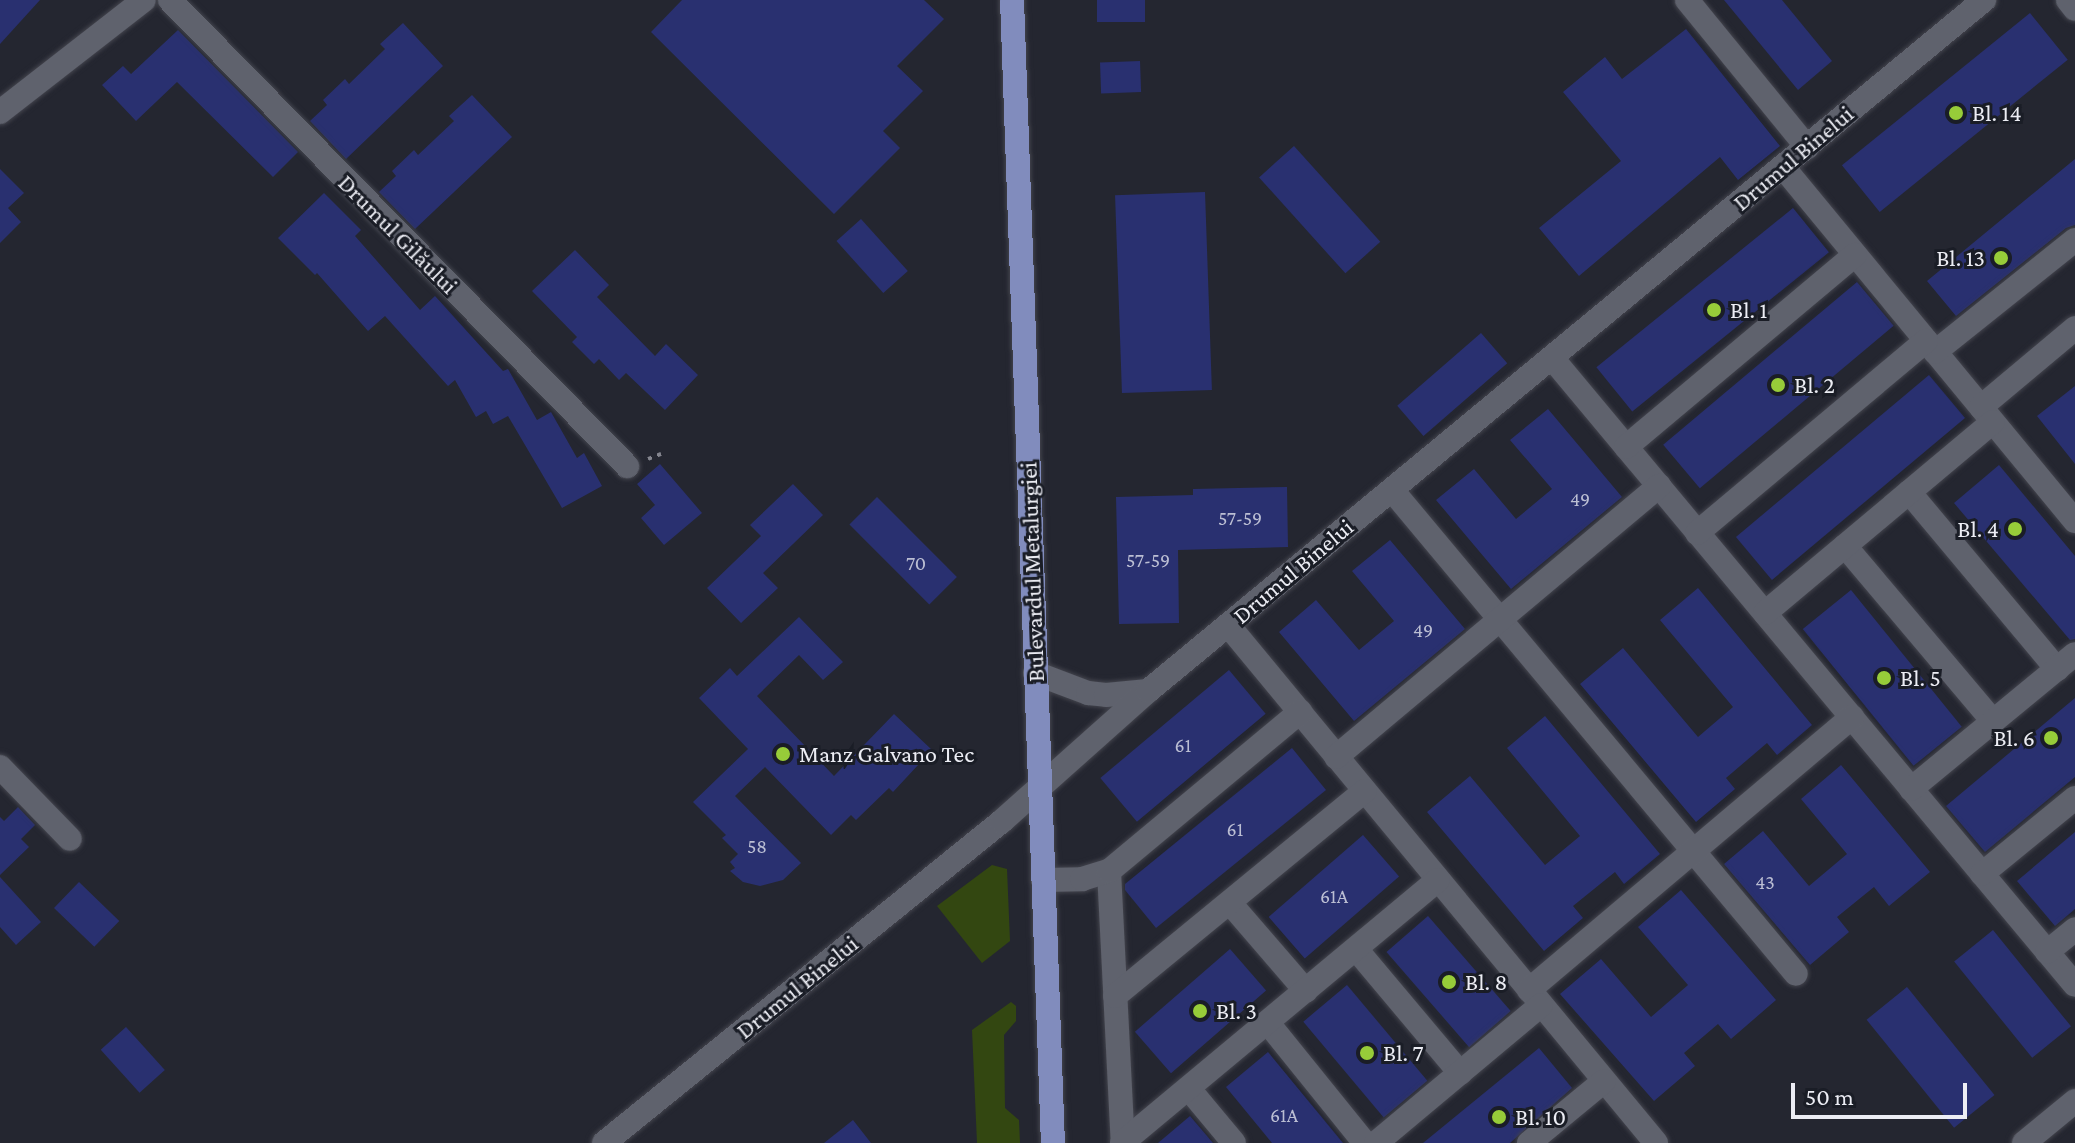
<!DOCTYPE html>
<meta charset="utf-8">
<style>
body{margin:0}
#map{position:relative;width:2075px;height:1143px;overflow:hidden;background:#242630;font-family:"Crimson Pro",serif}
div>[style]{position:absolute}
.green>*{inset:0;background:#334711}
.building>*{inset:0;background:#293070;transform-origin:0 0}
.path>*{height:4px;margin-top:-2px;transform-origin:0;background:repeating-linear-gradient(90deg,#84858e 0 4px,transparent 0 10px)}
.roads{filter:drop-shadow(0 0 2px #43444d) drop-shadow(0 0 2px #43444d)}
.minor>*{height:24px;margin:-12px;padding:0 12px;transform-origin:12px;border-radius:12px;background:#5f626d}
.major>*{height:24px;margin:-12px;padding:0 12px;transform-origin:12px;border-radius:12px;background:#818cbd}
.dots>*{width:22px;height:22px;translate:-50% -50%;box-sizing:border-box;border:4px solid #1a1d26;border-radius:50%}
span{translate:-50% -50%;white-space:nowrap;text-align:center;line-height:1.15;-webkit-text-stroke:6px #1a1d26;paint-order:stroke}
.number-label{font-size:20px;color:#bbbed3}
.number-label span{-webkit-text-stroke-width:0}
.poi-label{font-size:24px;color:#ecedf4}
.left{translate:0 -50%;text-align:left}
.right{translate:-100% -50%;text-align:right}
.street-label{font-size:24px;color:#ecedf4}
.scale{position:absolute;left:1791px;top:1083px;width:176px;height:36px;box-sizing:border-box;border:4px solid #ecedf4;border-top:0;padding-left:10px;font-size:24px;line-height:28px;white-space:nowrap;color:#ecedf4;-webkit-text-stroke:6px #1a1d26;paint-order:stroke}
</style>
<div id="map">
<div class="green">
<i style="clip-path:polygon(992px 865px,1007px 869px,1010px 941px,982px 963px,937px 906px)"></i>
<i style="clip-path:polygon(1011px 1002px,1016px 1006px,1016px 1021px,1004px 1035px,1005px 1108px,1019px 1120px,1020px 1143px,977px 1143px,972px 1030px)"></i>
</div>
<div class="building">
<i style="clip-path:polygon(0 0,40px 0,0 44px)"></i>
<i style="clip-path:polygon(682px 0,924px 0,944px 19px,897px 66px,923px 91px,883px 131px,900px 148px,834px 214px,651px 32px)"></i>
<i style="left:1097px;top:0;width:48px;height:22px"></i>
<i style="clip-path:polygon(1724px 0,1782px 0,1832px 61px,1798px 90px)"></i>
<i style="left:2030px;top:13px;width:60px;height:242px;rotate:51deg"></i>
<i style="clip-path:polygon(403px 23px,443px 66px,346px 159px,310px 121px,327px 105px,323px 100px,345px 79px,349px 84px,385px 49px,380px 44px)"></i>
<i style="clip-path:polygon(1686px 29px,1780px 146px,1738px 180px,1720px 157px,1579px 276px,1539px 228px,1621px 161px,1563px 92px,1605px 57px,1622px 79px)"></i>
<i style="clip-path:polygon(178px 30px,298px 152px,273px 177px,177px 82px,136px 121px,102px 85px,123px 66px,131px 74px)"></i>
<i style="left:1140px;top:61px;width:31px;height:40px;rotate:88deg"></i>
<i style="clip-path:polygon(472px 95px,512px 137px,415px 229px,379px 192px,396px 176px,392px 171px,414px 150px,418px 155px,454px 121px,449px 116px)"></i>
<i style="left:1294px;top:146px;width:129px;height:47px;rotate:48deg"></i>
<i style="clip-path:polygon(2075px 159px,2075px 225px,2066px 228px,1956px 316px,1927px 281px)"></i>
<i style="clip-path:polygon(0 169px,24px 193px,8px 208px,21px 222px,0 243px)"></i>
<i style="left:1205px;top:192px;width:198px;height:90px;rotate:88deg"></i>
<i style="clip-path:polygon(324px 193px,361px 230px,355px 236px,420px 310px,435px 296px,503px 371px,508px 369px,537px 420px,551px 412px,577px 458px,584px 453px,602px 486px,562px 508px,508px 416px,493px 424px,486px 411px,476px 417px,455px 380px,448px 386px,385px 316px,368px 331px,317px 273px,315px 275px,278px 238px)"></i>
<i style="left:1793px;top:208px;width:57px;height:253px;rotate:51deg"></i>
<i style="left:861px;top:219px;width:70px;height:33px;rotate:48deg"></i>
<i style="clip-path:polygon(575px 250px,609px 285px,597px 297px,655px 356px,666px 344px,698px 375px,665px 410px,626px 373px,619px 380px,599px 359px,594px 364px,572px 342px,577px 337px,532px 291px)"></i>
<i style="left:1857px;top:282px;width:57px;height:253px;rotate:50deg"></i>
<i style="left:1481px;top:333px;width:40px;height:111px;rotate:49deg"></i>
<i style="left:1929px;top:375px;width:56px;height:252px;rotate:50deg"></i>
<i style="clip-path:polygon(2075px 386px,2075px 464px,2037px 416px)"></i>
<i style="clip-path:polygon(1548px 409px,1622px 497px,1511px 589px,1436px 500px,1474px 469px,1516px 519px,1552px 489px,1510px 440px)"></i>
<i style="clip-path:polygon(660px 464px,702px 513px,664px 545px,641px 518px,655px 505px,637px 484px)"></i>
<i style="clip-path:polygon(1999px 465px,2075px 556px,2075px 639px,2070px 640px,1954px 503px)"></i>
<i style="clip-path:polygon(793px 484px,823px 515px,763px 573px,778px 588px,741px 623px,707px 588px,761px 536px,750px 525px)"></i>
<i style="clip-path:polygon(1287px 487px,1288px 547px,1178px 550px,1179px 623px,1119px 624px,1116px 497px,1193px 495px,1193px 489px)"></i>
<i style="left:877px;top:497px;width:113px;height:39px;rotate:45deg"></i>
<i style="clip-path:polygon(1390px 540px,1465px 629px,1354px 721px,1279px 632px,1316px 600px,1359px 650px,1394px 621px,1352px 571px)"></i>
<i style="clip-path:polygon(1698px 588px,1812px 725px,1777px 755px,1767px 743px,1726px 778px,1735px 789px,1696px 822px,1580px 684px,1623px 648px,1698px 737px,1733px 707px,1660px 620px)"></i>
<i style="left:1851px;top:590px;width:176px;height:62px;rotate:51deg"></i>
<i style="clip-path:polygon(799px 617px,843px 662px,823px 680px,799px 655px,757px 696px,834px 776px,894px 714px,932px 750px,893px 792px,889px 788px,856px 820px,851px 815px,831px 835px,765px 767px,735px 796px,801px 863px,783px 880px,760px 886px,743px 882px,730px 871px,735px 868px,730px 862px,738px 854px,722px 838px,726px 835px,693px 802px,748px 749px,699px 698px,730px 668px,737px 676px)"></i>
<i style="left:1229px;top:670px;width:57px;height:168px;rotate:50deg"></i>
<i style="clip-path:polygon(2075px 698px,2075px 777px,1985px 852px,1946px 806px)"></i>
<i style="clip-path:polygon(1545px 716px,1660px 854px,1624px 884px,1615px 872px,1573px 906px,1583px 918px,1544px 951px,1427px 812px,1470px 776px,1545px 865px,1580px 836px,1507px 748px)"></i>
<i style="clip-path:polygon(1292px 748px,1326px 790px,1156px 928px,1125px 890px,1125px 884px)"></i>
<i style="clip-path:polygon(1841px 765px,1930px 872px,1889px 906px,1874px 887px,1837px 917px,1849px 932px,1810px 965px,1724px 864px,1763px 831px,1809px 886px,1847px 854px,1801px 799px)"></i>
<i style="clip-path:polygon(18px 807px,35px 825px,21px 839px,29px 847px,0 875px,0 817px,4px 821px)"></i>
<i style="clip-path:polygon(2075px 832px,2075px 909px,2055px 926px,2017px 881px)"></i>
<i style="left:1363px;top:835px;width:55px;height:125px;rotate:49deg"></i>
<i style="clip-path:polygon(0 877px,41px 922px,16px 945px,0 927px)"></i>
<i style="left:79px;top:882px;width:56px;height:36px;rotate:44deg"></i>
<i style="clip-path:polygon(1681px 890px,1776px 1000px,1731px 1039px,1718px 1024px,1684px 1053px,1695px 1066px,1654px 1101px,1560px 994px,1601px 959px,1651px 1017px,1688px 985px,1638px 927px)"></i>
<i style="left:1428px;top:916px;width:126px;height:55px;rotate:49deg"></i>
<i style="left:1993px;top:930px;width:124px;height:50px;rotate:51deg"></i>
<i style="left:1230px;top:949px;width:55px;height:126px;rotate:49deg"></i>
<i style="left:1347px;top:985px;width:125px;height:57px;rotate:50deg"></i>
<i style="left:1907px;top:987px;width:139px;height:52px;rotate:51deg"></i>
<i style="left:126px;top:1027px;width:58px;height:34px;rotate:48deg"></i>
<i style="clip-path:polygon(1539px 1048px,1572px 1088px,1510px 1143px,1423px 1143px)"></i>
<i style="clip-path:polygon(1268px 1052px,1343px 1143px,1272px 1143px,1226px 1087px)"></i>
<i style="clip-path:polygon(1190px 1116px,1213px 1143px,1158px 1143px)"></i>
<i style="clip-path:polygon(853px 1120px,871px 1143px,824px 1143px)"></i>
</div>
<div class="path">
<i style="left:648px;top:459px;width:14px;rotate:-21deg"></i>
</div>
<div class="roads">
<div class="minor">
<i style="left:170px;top:0;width:653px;rotate:45.56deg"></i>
<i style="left:1687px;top:0;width:190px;rotate:50.8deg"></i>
<i style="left:2068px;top:0;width:11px;rotate:52deg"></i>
<i style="left:0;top:112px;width:182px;rotate:-37.9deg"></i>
<i style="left:1783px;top:167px;width:459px;rotate:50.5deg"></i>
<i style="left:1935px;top:352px;width:179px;rotate:-38.7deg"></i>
<i style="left:1552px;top:358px;width:816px;rotate:50.17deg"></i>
<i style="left:1981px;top:407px;width:123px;rotate:-40deg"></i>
<i style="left:1626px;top:447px;width:299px;rotate:-40deg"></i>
<i style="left:1392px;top:490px;width:630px;rotate:50.15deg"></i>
<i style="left:1909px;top:492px;width:231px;rotate:50.1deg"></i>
<i style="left:1697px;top:533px;width:299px;rotate:-40deg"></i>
<i style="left:1845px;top:546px;width:229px;rotate:49.8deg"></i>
<i style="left:1765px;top:613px;width:297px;rotate:-40deg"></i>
<i style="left:1228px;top:625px;width:672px;rotate:50.43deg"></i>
<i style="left:1035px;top:673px;width:57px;rotate:20.7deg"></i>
<i style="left:1088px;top:693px;width:18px;rotate:6deg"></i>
<i style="left:1106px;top:695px;width:42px;rotate:-5.4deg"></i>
<i style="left:1336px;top:757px;width:422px;rotate:-40deg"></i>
<i style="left:0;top:767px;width:100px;rotate:45.8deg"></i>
<i style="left:1911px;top:789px;width:212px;rotate:-39.5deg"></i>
<i style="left:1109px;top:871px;width:272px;rotate:87.1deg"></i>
<i style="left:1982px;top:874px;width:120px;rotate:-39.3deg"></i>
<i style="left:1043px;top:880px;width:39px;rotate:-1deg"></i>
<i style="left:1082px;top:879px;width:28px;rotate:-17deg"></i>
<i style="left:1109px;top:871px;width:249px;rotate:-39.8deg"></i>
<i style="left:1230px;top:903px;width:116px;rotate:49.2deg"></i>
<i style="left:1356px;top:949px;width:162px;rotate:50deg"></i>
<i style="left:2047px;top:952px;width:36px;rotate:-39deg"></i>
<i style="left:1529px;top:990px;width:423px;rotate:-40.2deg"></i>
<i style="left:1115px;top:996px;width:323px;rotate:-39.4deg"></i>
<i style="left:1268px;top:1023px;width:154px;rotate:51.1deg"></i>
<i style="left:1189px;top:1089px;width:70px;rotate:50.2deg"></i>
<i style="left:604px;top:1143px;width:512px;rotate:-38.97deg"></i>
<i style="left:1002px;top:821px;width:195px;rotate:-41.7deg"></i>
<i style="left:1148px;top:691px;width:1085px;rotate:-39.58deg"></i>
<i style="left:1122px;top:1143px;width:411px;rotate:-39.8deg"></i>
<i style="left:1376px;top:1143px;width:215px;rotate:-39.9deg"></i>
<i style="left:1529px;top:1143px;width:97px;rotate:-39.6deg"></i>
<i style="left:2024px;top:1143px;width:66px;rotate:-39.5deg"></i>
</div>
<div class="major">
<i style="left:1012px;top:0;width:1144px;rotate:87.95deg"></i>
</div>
</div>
<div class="dots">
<i style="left:1956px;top:113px;background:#97cc39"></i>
<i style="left:2001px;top:258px;background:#97cc39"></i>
<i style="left:1714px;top:310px;background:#97cc39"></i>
<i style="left:1778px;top:385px;background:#97cc39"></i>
<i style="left:2015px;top:529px;background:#97cc39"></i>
<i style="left:1884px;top:678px;background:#97cc39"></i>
<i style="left:2051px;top:738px;background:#97cc39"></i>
<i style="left:783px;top:754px;background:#97cc39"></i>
<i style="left:1449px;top:982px;background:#97cc39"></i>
<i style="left:1200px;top:1011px;background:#97cc39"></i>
<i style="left:1367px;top:1053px;background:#97cc39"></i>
<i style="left:1499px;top:1117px;background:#97cc39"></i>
</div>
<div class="number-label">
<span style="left:1580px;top:499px">49</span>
<span style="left:1240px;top:518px">57-59</span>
<span style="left:1148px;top:560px">57-59</span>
<span style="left:916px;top:563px">70</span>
<span style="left:1423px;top:630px">49</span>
<span style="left:1183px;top:745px">61</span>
<span style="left:1235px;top:829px">61</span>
<span style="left:757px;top:846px">58</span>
<span style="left:1765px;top:882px">43</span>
<span style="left:1334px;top:896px">61A</span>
<span style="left:1284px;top:1115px">61A</span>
</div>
<div class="poi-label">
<span class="left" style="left:1972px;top:113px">Bl. 14</span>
<span class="right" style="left:1985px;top:258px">Bl. 13</span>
<span class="left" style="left:1730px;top:310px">Bl. 1</span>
<span class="left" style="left:1794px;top:385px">Bl. 2</span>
<span class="right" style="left:1999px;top:529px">Bl. 4</span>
<span class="left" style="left:1900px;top:678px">Bl. 5</span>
<span class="right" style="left:2035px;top:738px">Bl. 6</span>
<span class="left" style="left:799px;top:754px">Manz Galvano Tec</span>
<span class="left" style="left:1465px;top:982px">Bl. 8</span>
<span class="left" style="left:1216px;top:1011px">Bl. 3</span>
<span class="left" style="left:1383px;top:1053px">Bl. 7</span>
<span class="left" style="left:1515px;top:1117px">Bl. 10</span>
</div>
<div class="street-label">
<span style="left:1793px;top:158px;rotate:-40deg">Drumul Binelui</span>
<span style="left:398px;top:234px;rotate:45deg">Drumul Gilăului</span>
<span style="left:1293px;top:571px;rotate:-40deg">Drumul Binelui</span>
<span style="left:1032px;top:572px;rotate:-92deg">Bulevardul Metalurgiei</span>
<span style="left:797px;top:987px;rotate:-39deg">Drumul Binelui</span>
</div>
<div class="scale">50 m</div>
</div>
